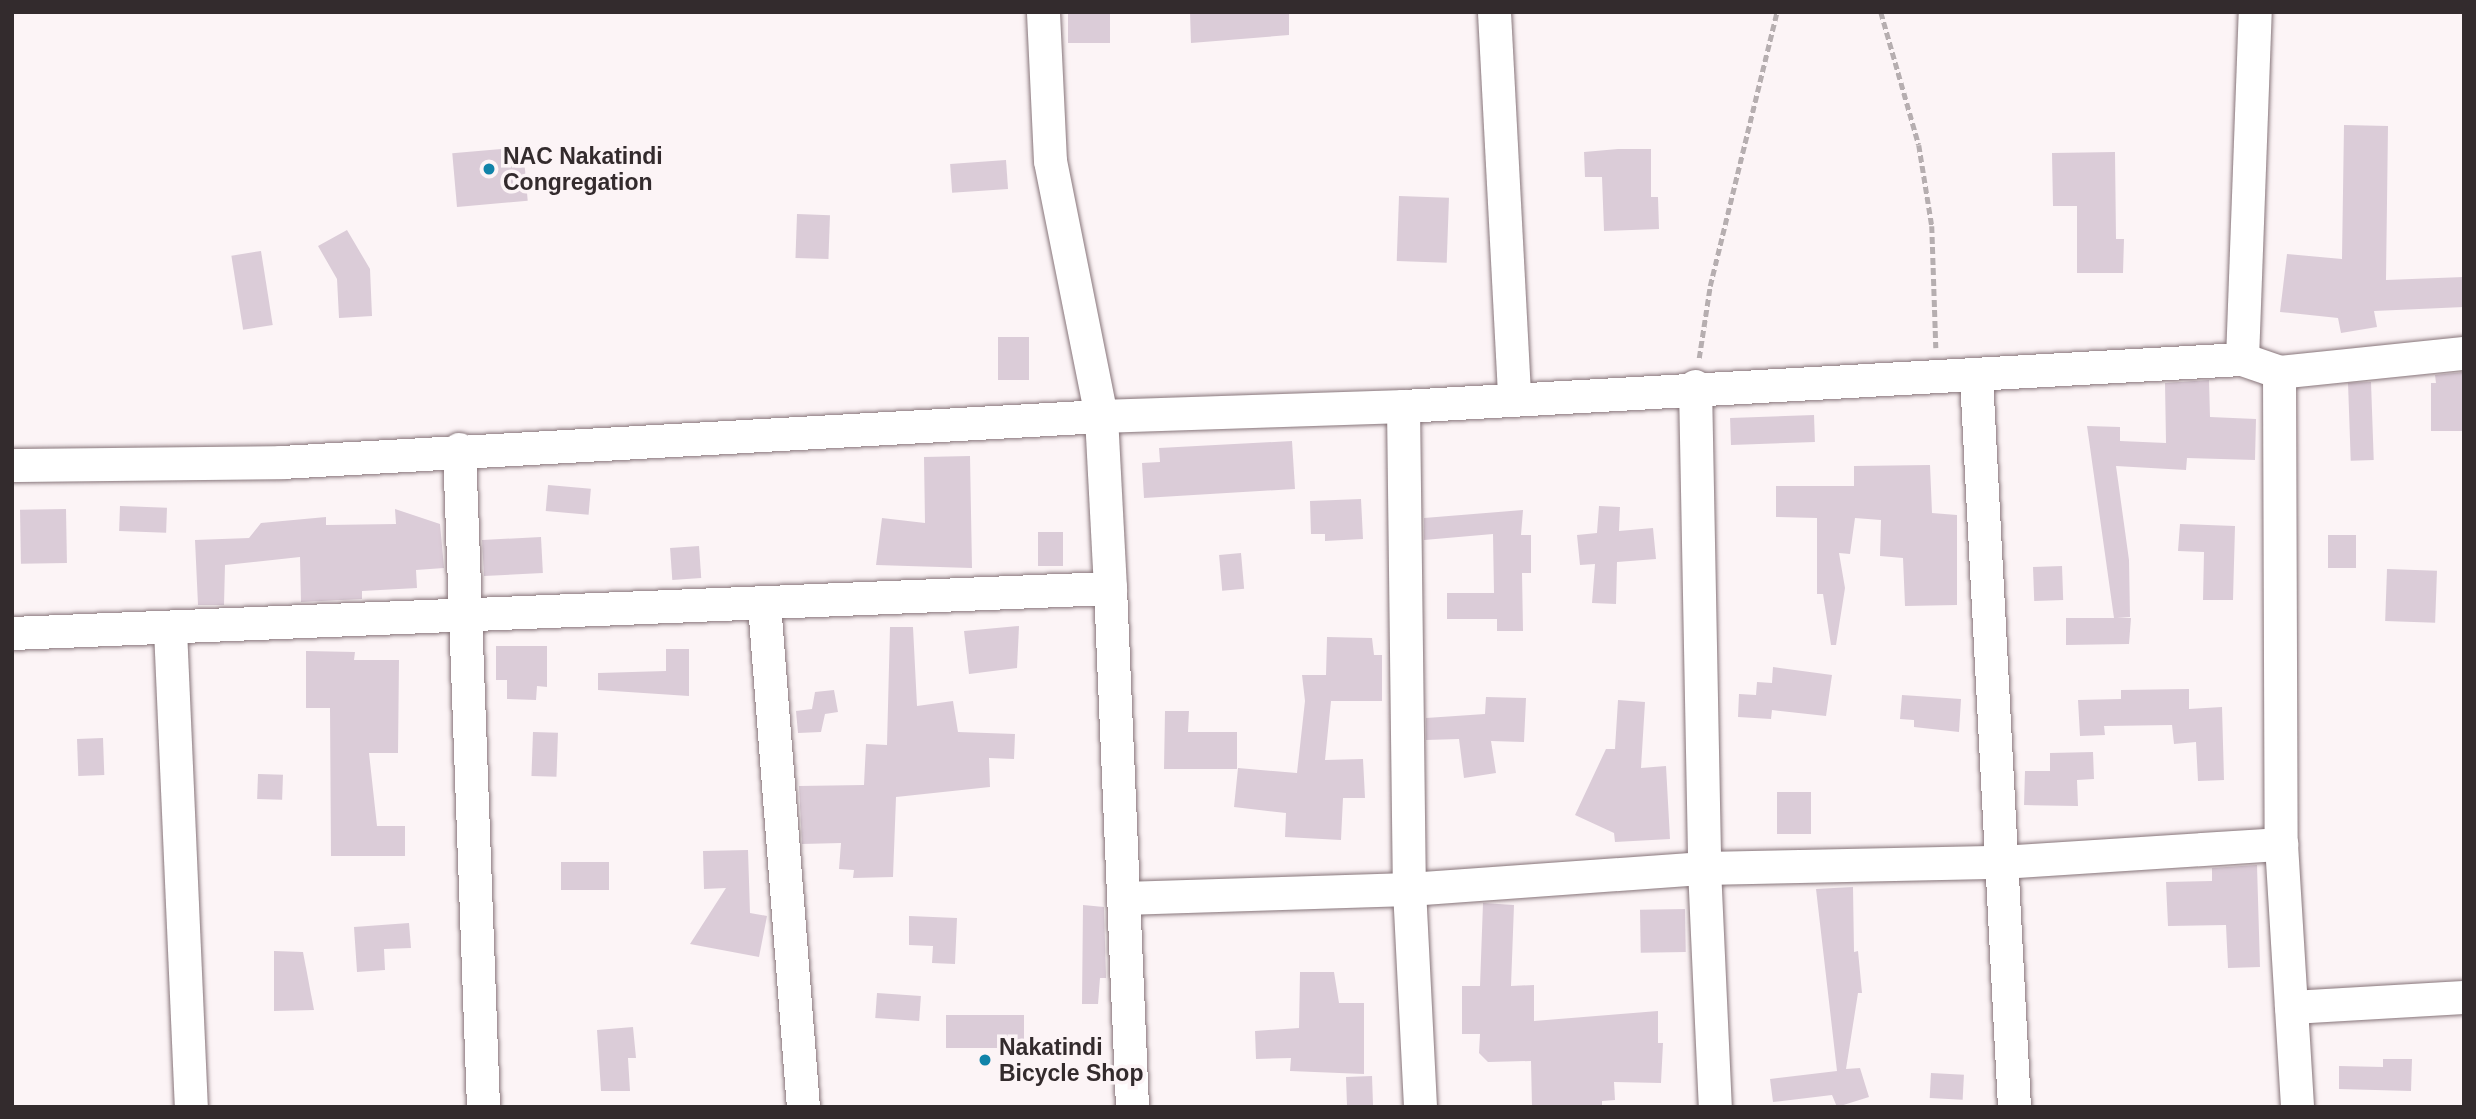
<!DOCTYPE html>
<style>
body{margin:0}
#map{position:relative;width:2476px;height:1119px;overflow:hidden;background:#fcf4f6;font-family:Arial,sans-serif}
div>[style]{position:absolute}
.building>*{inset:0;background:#dbccd8;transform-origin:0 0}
.path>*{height:4.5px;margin-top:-2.25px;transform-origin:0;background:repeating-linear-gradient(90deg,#b6aeb0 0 7px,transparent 0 10.5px)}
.roads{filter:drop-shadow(0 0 2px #87757a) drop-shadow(0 0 2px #87757a)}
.street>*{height:33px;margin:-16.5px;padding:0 16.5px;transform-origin:16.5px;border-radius:16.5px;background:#fff}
.dots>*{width:19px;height:19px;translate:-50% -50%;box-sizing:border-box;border:4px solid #fcf4f6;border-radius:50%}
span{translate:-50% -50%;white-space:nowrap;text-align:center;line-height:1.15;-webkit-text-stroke:7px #fcf4f6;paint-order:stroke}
.poi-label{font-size:23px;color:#332b2d;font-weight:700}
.left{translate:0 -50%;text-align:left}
.frame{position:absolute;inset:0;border:14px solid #332b2d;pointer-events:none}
</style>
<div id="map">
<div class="building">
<i style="left:1068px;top:12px;width:42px;height:31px"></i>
<i style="clip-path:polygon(1190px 12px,1289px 12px,1289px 35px,1191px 43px)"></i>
<i style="clip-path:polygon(2344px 125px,2388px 126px,2386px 280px,2464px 277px,2464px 307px,2374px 311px,2377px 327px,2341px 333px,2338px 318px,2280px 312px,2287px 254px,2342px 259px)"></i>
<i style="left:523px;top:147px;width:54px;height:71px;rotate:85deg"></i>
<i style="clip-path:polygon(1618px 149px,1651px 149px,1651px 197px,1658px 197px,1659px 229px,1604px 231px,1602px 177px,1585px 177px,1584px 152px)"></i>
<i style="clip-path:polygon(2115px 152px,2116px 239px,2124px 239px,2123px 273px,2077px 273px,2077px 206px,2053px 206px,2052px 153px)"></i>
<i style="left:1006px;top:160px;width:29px;height:56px;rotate:86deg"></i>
<i style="left:1399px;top:196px;width:50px;height:65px;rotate:2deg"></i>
<i style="left:797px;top:214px;width:33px;height:44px;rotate:2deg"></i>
<i style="clip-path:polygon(347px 230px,370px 269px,372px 316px,339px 318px,337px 279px,318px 246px)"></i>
<i style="left:261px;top:251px;width:75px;height:30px;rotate:81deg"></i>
<i style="left:998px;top:337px;width:31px;height:43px"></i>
<i style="clip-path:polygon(2464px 372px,2464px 431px,2431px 431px,2431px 383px,2436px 383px,2435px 375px)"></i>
<i style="clip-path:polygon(2209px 380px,2210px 417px,2256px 419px,2255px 460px,2187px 458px,2186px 470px,2116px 466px,2129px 560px,2130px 617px,2117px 618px,2131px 618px,2129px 644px,2066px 645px,2066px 618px,2114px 618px,2087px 426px,2120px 427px,2120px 441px,2166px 443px,2165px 383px)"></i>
<i style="left:2371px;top:382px;width:78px;height:23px;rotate:88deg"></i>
<i style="left:1814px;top:415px;width:27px;height:84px;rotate:88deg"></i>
<i style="clip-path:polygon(1292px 441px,1295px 489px,1144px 498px,1142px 463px,1160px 462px,1159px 448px)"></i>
<i style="clip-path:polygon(970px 456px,972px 568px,876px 565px,882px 518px,925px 523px,924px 457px)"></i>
<i style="clip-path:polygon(1930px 465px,1932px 513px,1957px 515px,1957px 605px,1905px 606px,1903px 558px,1880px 556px,1881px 520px,1855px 518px,1850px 554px,1839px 553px,1845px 588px,1836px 645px,1831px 645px,1823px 594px,1817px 594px,1817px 518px,1776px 517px,1776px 486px,1854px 486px,1854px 466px)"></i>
<i style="left:548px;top:485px;width:43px;height:26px;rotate:5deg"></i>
<i style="clip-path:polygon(1361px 499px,1363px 539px,1325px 541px,1325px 534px,1311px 534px,1310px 501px)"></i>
<i style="left:120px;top:506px;width:47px;height:25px;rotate:2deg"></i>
<i style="clip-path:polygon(1599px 506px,1620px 507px,1619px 531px,1653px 528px,1656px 559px,1617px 562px,1616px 604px,1592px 603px,1595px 564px,1580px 565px,1577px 535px,1597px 533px)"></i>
<i style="left:66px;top:509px;width:54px;height:46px;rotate:89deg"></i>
<i style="clip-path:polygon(395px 509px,440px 524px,444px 568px,416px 570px,417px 588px,362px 591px,362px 599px,301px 602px,300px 557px,225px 565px,224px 605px,198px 605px,195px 540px,249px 538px,261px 523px,326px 517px,326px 525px,396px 524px)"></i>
<i style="clip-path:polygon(1523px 510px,1521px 535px,1531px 535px,1531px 573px,1522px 573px,1523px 631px,1497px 631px,1497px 619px,1447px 619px,1447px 593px,1494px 593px,1493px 534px,1424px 540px,1424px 518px)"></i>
<i style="clip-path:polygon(2180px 524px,2235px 526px,2233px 600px,2203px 600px,2204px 552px,2178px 551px)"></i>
<i style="left:1038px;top:532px;width:25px;height:34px"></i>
<i style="left:2328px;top:535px;width:28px;height:33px"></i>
<i style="left:541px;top:537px;width:36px;height:59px;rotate:87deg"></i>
<i style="left:699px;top:546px;width:32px;height:29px;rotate:86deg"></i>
<i style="left:1241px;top:553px;width:36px;height:22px;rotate:85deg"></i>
<i style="left:2062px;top:566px;width:34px;height:29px;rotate:88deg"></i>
<i style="left:2387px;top:569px;width:50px;height:52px;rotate:2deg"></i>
<i style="clip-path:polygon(1019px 626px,1017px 668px,969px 674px,964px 631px)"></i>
<i style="clip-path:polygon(890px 627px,913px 627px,917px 706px,953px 701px,958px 732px,1015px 734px,1014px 759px,989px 758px,990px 787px,896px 797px,893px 877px,853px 878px,854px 870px,839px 869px,841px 843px,802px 844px,799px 786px,864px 785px,866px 744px,887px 745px)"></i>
<i style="clip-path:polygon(1327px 637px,1372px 638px,1374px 655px,1382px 655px,1382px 701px,1331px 701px,1325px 760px,1363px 759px,1365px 798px,1343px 798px,1341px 840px,1285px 837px,1286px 813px,1234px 807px,1238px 768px,1297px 773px,1305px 701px,1302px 675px,1326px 675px)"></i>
<i style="clip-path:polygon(496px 646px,547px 646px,547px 687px,537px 686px,536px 700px,507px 699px,507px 680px,496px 680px)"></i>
<i style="clip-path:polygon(666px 649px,689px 649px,689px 696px,598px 690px,598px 673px,666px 671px)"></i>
<i style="clip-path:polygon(306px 651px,355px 652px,354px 660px,399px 660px,398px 753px,369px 753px,377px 826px,405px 826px,405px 856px,331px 856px,330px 708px,306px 708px)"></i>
<i style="clip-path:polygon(1773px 667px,1832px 675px,1826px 716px,1772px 710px,1771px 719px,1738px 717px,1739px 694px,1756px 695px,1757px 682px,1772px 683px)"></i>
<i style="clip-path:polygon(2189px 689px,2189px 709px,2222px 707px,2224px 780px,2198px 781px,2196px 742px,2174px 744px,2172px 725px,2104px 726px,2105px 735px,2080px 736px,2078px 700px,2121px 699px,2121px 690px)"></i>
<i style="clip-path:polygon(834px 690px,838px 712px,825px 714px,821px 732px,798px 733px,796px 711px,812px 709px,815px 692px)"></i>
<i style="clip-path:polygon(1902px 695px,1961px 699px,1959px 732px,1914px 727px,1914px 720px,1900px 719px)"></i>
<i style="clip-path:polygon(1486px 697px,1526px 698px,1524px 742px,1491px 741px,1496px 773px,1464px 778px,1459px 739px,1426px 740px,1426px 718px,1485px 714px)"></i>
<i style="clip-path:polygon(1618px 700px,1645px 702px,1641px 768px,1666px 766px,1670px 839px,1615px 842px,1614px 833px,1575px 815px,1606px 749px,1615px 749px)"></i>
<i style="clip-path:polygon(1165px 711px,1189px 711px,1188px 732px,1237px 732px,1237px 769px,1164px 769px)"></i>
<i style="left:533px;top:732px;width:25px;height:44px;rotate:2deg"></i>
<i style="left:103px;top:738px;width:37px;height:26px;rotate:88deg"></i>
<i style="clip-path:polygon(2093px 752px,2094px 779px,2077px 780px,2078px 806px,2024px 805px,2025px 771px,2050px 771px,2050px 753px)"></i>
<i style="left:258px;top:774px;width:25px;height:25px;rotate:2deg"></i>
<i style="left:1777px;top:792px;width:34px;height:42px"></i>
<i style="clip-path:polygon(748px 850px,750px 913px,767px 916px,759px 957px,690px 944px,726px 888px,704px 889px,703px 851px)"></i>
<i style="left:561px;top:862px;width:48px;height:28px"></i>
<i style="clip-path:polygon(2257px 865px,2260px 967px,2228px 968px,2226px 925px,2168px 926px,2166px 882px,2212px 881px,2212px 868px)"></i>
<i style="clip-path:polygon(1853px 887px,1854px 952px,1858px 951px,1862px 993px,1858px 993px,1846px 1069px,1860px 1068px,1869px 1097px,1837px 1107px,1832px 1095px,1773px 1102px,1770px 1079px,1837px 1071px,1816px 889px)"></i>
<i style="clip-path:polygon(1483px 903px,1514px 905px,1511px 986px,1534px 985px,1534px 1021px,1658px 1011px,1658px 1043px,1663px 1043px,1661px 1083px,1614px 1082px,1615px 1100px,1602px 1101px,1602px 1106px,1532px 1107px,1531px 1061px,1488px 1062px,1479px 1053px,1480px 1034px,1462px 1034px,1462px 986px,1480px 986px)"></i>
<i style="clip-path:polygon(1083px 905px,1104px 907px,1106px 978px,1100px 978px,1098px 1004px,1082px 1004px)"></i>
<i style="left:1685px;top:909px;width:43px;height:45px;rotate:89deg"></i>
<i style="clip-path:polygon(909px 916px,957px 918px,955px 964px,932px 963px,933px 946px,909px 945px)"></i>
<i style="clip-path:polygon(409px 923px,411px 948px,384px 949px,385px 970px,357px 972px,354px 927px)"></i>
<i style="clip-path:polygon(274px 951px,303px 952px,314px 1010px,274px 1011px)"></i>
<i style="clip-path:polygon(1300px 972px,1334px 972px,1339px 1003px,1364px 1003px,1364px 1074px,1290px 1071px,1291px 1058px,1256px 1059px,1255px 1031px,1299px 1028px)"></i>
<i style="left:877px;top:993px;width:44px;height:25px;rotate:4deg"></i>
<i style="left:946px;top:1015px;width:78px;height:33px"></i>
<i style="clip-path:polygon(633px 1027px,636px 1058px,628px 1058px,630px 1091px,601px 1091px,597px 1030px)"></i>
<i style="clip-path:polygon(2383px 1059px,2412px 1059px,2411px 1091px,2339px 1089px,2339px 1066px,2383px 1067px)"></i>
<i style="left:1931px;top:1073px;width:33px;height:25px;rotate:3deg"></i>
<i style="left:1372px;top:1076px;width:31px;height:26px;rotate:88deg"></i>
</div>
<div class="path">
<i style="left:1881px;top:12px;width:138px;rotate:74.1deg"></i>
<i style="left:1919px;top:145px;width:82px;rotate:80.9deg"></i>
<i style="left:1932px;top:226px;width:122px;rotate:88.1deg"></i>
<i style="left:1699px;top:358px;width:73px;rotate:-81.3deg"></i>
<i style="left:1710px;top:286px;width:282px;rotate:-76.3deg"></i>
</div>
<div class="roads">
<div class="street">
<i style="left:1494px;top:12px;width:387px;rotate:87deg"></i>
<i style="left:2242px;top:359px;width:39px;rotate:19deg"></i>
<i style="left:2279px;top:372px;width:472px;rotate:89.8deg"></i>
<i style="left:2281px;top:844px;width:263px;rotate:86.5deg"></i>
<i style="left:2279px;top:372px;width:186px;rotate:-5.9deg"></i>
<i style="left:1976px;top:377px;width:731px;rotate:87.02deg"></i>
<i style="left:1695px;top:386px;width:482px;rotate:88.9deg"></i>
<i style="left:1704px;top:868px;width:239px;rotate:87.4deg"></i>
<i style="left:1403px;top:406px;width:483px;rotate:89.3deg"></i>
<i style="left:1409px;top:889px;width:218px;rotate:87.1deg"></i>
<i style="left:459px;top:449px;width:658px;rotate:87.91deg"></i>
<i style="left:12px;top:465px;width:269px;rotate:-0.6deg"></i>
<i style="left:281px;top:462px;width:821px;rotate:-3.21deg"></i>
<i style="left:1101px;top:416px;width:260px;rotate:-101.3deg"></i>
<i style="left:1050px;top:161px;width:149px;rotate:-92.7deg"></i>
<i style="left:1110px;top:588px;width:519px;rotate:87.57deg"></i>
<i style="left:764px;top:604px;width:505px;rotate:85.57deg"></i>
<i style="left:170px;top:629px;width:478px;rotate:87.5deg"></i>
<i style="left:12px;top:633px;width:1099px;rotate:-2.35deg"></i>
<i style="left:1110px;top:588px;width:172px;rotate:-93deg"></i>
<i style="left:1101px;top:416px;width:302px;rotate:-1.9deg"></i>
<i style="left:1403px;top:406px;width:840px;rotate:-3.21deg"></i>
<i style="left:2242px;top:359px;width:347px;rotate:-87.9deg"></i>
<i style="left:1123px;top:898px;width:286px;rotate:-1.8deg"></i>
<i style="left:1409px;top:889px;width:296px;rotate:-4.1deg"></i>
<i style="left:1704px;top:868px;width:297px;rotate:-1.2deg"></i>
<i style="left:2001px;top:862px;width:281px;rotate:-3.7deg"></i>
<i style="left:2291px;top:1007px;width:173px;rotate:-3.3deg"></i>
</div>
</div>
<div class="dots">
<i style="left:489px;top:169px;background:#1183a9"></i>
<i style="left:985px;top:1060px;background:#1183a9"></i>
</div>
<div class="poi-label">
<span class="left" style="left:503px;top:169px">NAC Nakatindi<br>Congregation</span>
<span class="left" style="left:999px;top:1060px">Nakatindi<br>Bicycle Shop</span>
</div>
<div class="frame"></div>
</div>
